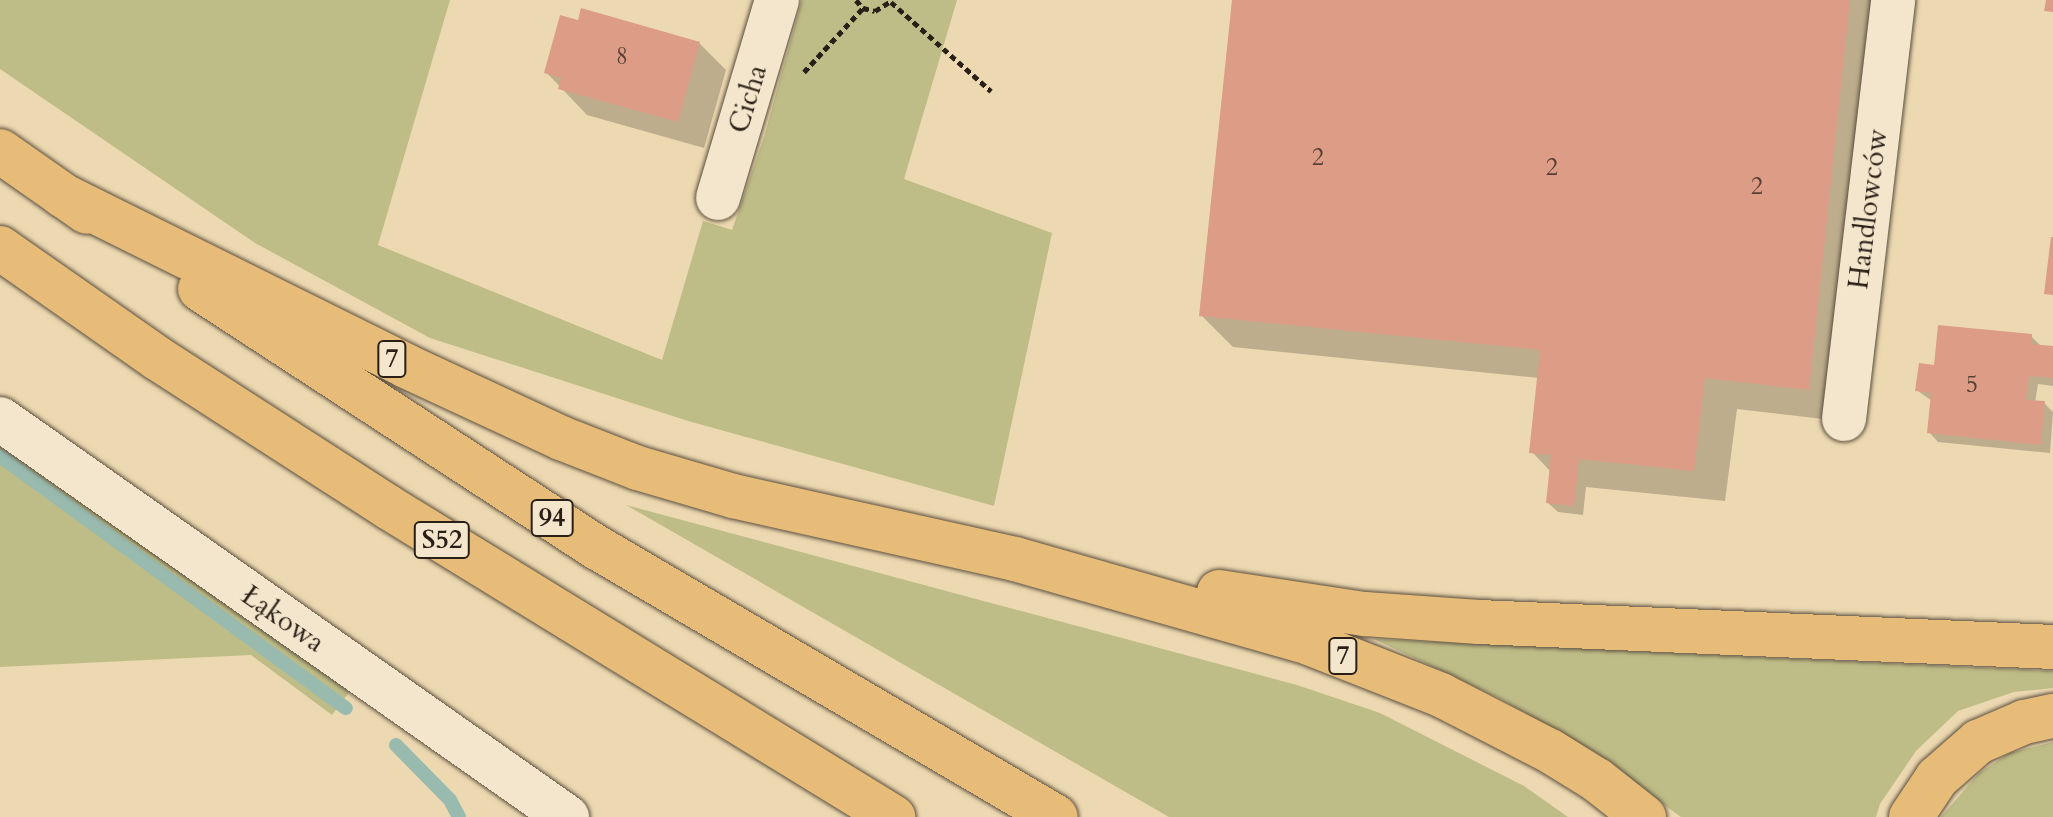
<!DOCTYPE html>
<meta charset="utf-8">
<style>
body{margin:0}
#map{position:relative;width:2053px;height:817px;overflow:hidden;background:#edd9b1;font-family:Cardo,serif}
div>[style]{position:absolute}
.green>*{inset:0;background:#bfbd87}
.shadow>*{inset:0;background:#0003}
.stream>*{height:14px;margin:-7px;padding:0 7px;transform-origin:7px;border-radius:7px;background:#99baaf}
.building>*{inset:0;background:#dc9c86}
.path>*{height:5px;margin-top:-2.5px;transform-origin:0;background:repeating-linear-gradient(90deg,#2a1f17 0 6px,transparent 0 10px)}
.roads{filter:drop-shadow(0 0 2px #5b4e3e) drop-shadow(0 0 2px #5b4e3e)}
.street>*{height:44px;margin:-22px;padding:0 22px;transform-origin:22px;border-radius:22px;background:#f3e6cc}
.highway>*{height:44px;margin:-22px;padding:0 22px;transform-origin:22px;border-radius:22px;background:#e6bc78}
span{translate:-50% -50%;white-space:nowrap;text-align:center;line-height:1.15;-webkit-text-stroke:8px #f3e6cc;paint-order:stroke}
.number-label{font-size:24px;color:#563e33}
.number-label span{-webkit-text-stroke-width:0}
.shield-label span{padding:2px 6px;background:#f3e6cc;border:2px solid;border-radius:6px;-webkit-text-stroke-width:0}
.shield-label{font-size:26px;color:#2a1f17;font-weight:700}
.street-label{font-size:28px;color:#2a1f17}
</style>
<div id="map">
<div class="green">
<i style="clip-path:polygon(0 0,450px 0,378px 245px,662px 360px,703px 221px,732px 230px,764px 137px,802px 0,957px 0,904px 179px,1052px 233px,994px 506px,688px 421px,430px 338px,255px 243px,0 69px)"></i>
<i style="clip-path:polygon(0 445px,350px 691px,332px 715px,251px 655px,0 667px)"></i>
<i style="clip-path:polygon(626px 505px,1297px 685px,1380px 713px,1524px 786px,1568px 817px,1169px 817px)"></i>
<i style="clip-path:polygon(1374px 639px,2053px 671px,2053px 688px,2014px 692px,1958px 711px,1916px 751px,1880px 804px,1876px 817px,1681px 817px,1575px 741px,1499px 698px)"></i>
<i style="clip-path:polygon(2053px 742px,2053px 817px,1941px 817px,1979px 773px,2010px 753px)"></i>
</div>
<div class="shadow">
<i style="clip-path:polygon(1234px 0,1885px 0,1840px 421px,1737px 409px,1725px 501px,1586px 487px,1583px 515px,1558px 512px,1548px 503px,1551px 472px,1532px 452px,1539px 378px,1233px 347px,1201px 315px)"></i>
<i style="clip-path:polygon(699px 43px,726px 70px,704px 148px,587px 115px,546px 72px)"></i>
<i style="clip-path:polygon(2031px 336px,2041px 346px,2053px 348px,2053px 386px,2038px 384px,2035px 403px,2044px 403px,2053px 412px,2050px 453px,1938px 442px,1929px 432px,1932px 401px,1918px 391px,1935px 367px)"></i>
</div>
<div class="stream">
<i style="left:0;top:456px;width:428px;rotate:36.1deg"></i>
<i style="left:396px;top:745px;width:77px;rotate:45.5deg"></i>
<i style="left:450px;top:800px;width:19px;rotate:62deg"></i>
</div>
<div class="building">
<i style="clip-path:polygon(1232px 0,1850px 0,1809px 390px,1705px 378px,1694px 471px,1579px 459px,1574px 506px,1546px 503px,1551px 455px,1529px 453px,1540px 350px,1199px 316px)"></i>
<i style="clip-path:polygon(2046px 0,2053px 0,2053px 12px,2044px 11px)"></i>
<i style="clip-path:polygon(581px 8px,700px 42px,678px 122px,558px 89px,561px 78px,544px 73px,560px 15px,578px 20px)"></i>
<i style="clip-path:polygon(2051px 237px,2053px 237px,2053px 295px,2044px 294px)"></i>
<i style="clip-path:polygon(1938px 325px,2032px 334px,2032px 344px,2053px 346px,2053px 378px,2029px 376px,2026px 400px,2045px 401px,2041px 445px,1927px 433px,1931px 393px,1915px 391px,1919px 363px,1934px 365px)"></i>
</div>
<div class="path">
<i style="left:856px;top:0;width:11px;rotate:49deg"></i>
<i style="left:863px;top:8px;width:12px;rotate:14deg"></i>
<i style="left:875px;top:11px;width:19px;rotate:-32deg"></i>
<i style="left:891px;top:2px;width:134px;rotate:41.7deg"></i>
<i style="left:804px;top:72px;width:87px;rotate:-47.3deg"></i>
</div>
<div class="roads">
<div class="street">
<i style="left:718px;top:198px;width:207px;rotate:-73.4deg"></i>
<i style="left:0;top:419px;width:693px;rotate:35.07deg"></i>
<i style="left:1844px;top:419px;width:422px;rotate:-83.3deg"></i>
</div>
<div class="highway">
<i style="left:0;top:151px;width:106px;rotate:35deg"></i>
<i style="left:62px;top:195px;width:384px;rotate:26.4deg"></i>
<i style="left:406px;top:366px;width:171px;rotate:24.9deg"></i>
<i style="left:561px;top:438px;width:83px;rotate:21.3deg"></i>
<i style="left:638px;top:468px;width:99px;rotate:16.4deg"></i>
<i style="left:733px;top:496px;width:289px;rotate:12.6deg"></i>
<i style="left:1015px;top:559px;width:306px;rotate:15.9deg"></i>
<i style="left:1309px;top:643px;width:142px;rotate:21.5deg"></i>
<i style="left:1441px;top:695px;width:123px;rotate:27.2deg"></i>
<i style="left:1550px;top:751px;width:55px;rotate:31.7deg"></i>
<i style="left:1597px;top:780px;width:60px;rotate:38.2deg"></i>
<i style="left:0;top:248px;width:192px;rotate:35deg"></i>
<i style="left:157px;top:358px;width:275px;rotate:32.8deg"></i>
<i style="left:388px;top:507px;width:593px;rotate:31.54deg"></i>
<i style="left:200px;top:289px;width:473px;rotate:33.1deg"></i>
<i style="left:596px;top:547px;width:533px;rotate:30.41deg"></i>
<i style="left:1219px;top:592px;width:148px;rotate:8.6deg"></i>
<i style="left:1365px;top:614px;width:114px;rotate:4deg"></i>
<i style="left:1479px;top:622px;width:575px;rotate:2.49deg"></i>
<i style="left:1911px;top:817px;width:47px;rotate:-56.3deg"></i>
<i style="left:1937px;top:778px;width:55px;rotate:-41.3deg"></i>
<i style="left:1978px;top:742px;width:50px;rotate:-23.5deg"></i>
<i style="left:2024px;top:722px;width:30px;rotate:-12deg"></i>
</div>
</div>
<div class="number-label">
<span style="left:622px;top:57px">8</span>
<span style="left:1318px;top:158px">2</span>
<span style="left:1552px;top:168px">2</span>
<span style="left:1757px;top:187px">2</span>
<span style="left:1972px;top:385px">5</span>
</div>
<div class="shield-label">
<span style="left:392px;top:359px">7</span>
<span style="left:552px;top:518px">94</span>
<span style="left:442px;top:540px">S52</span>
<span style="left:1343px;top:656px">7</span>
</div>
<div class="street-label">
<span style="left:748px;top:99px;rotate:-73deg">Cicha</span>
<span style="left:1868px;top:209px;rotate:-83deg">Handlowców</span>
<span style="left:283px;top:619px;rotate:35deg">Łąkowa</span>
</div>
</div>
